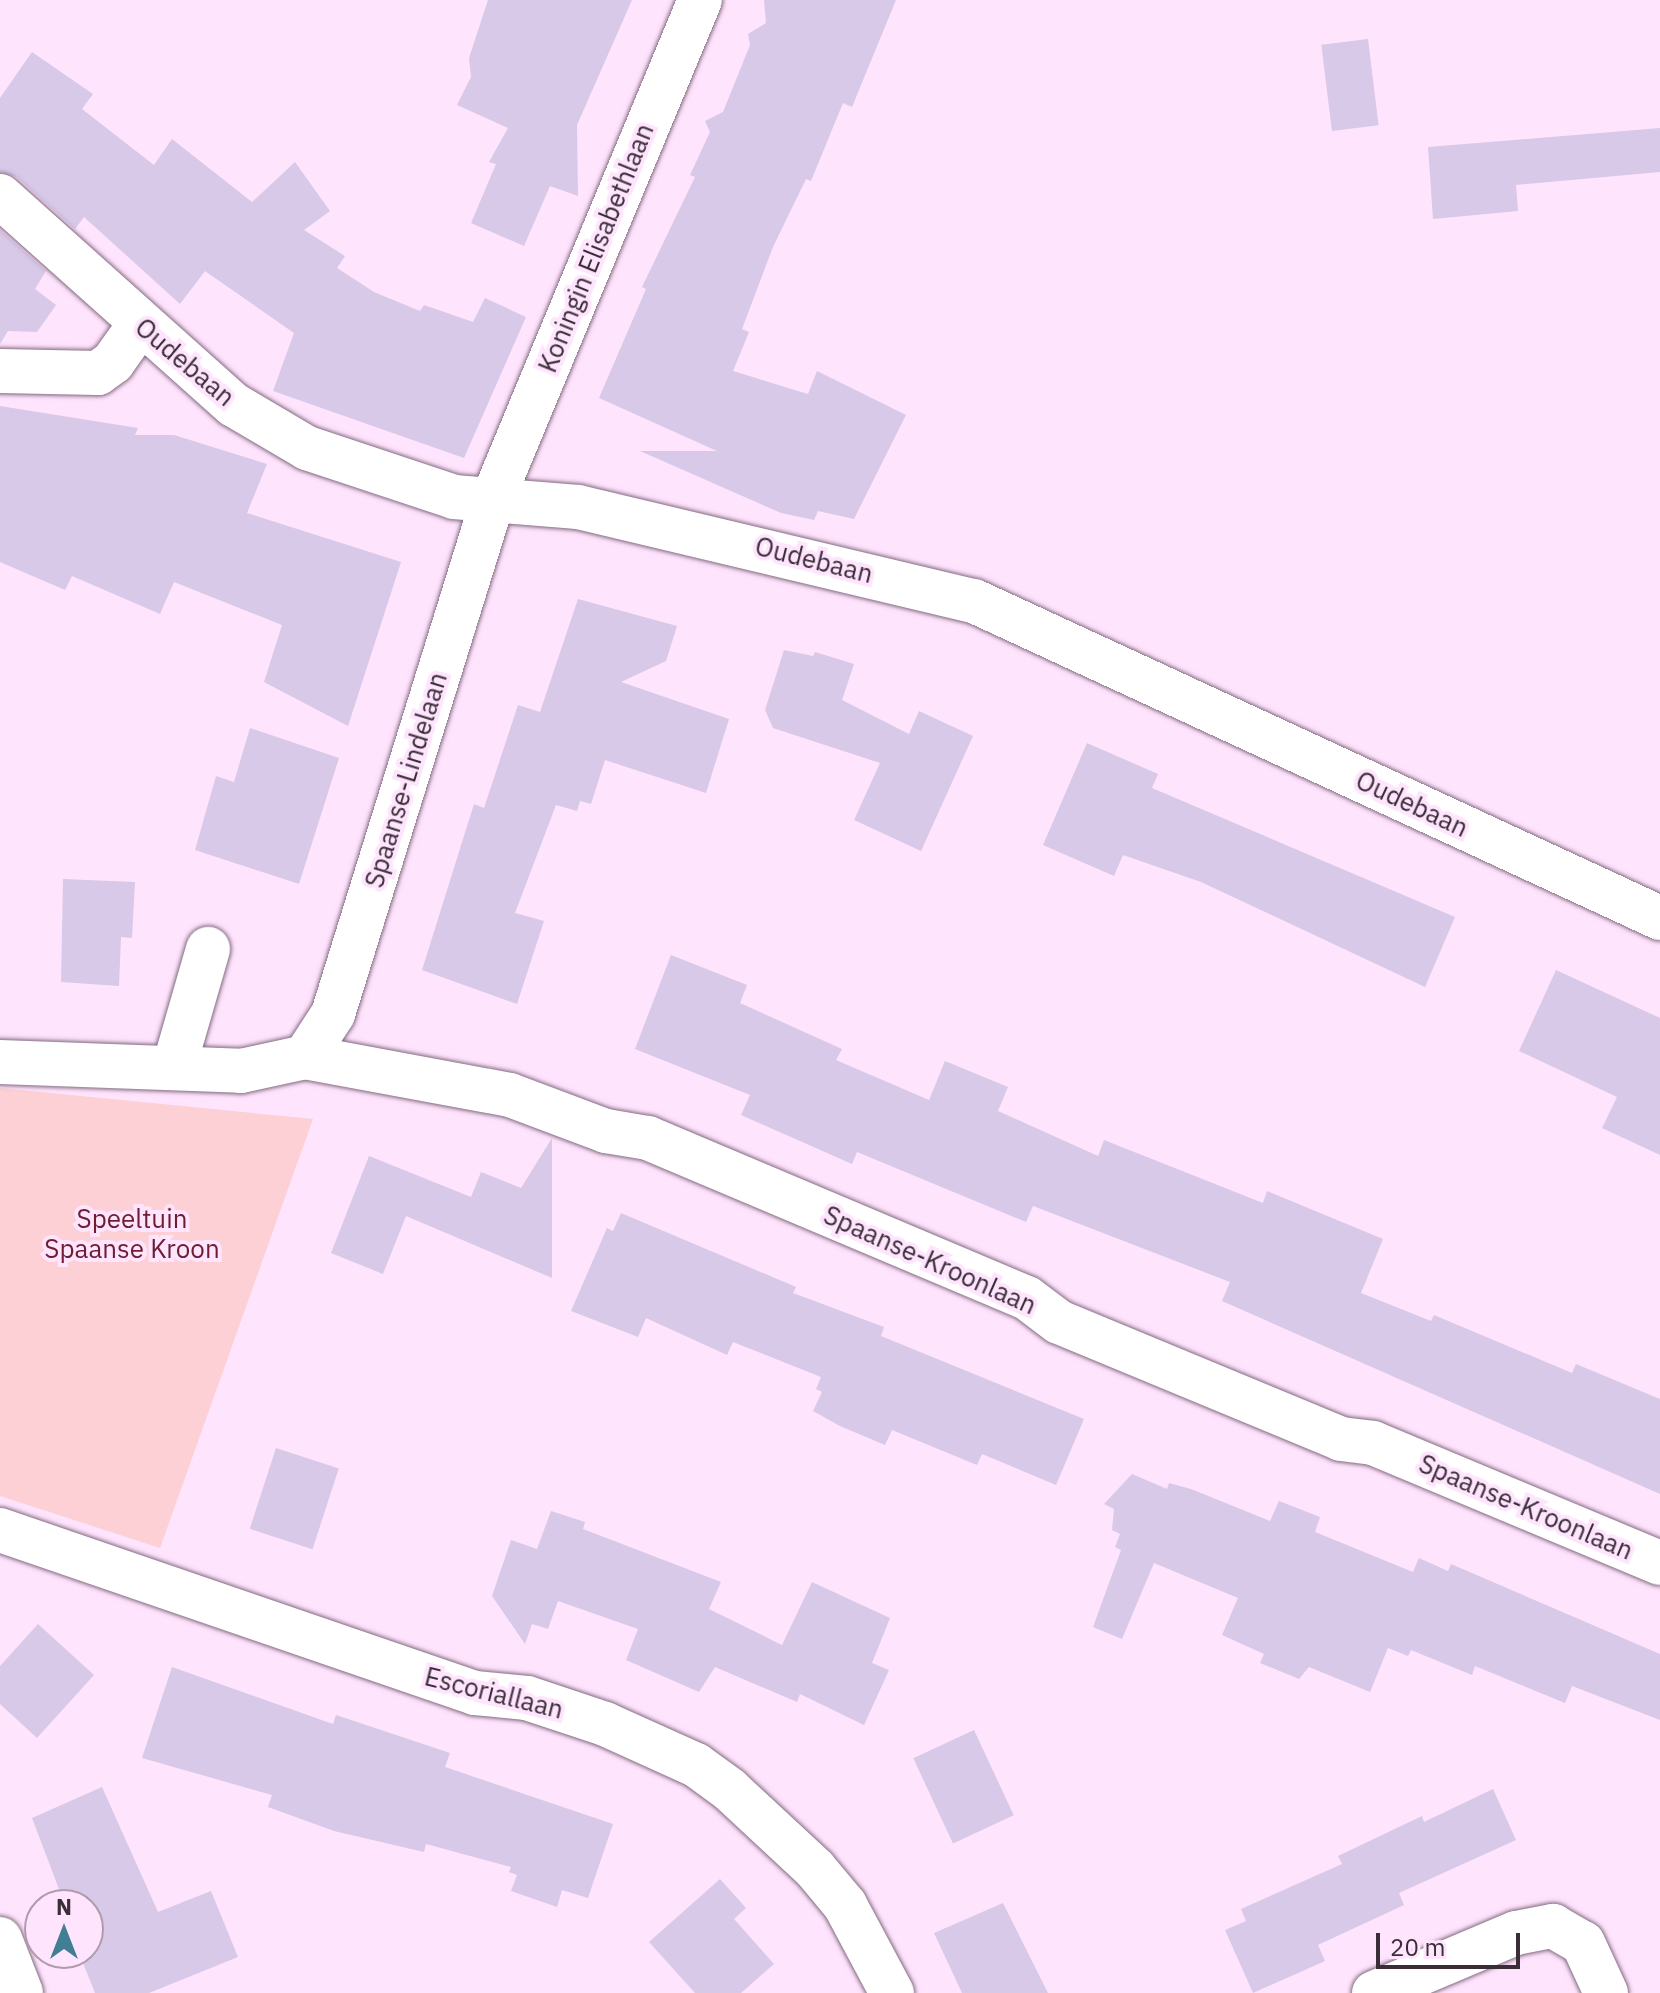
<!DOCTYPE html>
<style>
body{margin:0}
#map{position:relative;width:1660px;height:1993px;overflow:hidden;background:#ffe4fd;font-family:"IBM Plex Sans",sans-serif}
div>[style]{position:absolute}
.green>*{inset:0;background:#fcd0d4}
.building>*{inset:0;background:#d7c9e7;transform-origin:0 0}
.roads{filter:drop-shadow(0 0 2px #836b81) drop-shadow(0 0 2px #836b81)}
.street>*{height:44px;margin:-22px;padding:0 22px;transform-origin:22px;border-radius:22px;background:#fff}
span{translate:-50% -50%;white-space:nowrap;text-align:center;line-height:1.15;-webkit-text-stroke:8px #ffe4fd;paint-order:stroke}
.street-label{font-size:26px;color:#392e38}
.park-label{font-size:26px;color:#6d1e30}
.north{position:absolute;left:24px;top:1889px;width:80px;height:80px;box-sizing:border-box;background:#ffe4fd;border:2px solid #b09bae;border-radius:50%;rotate:0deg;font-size:22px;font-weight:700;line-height:32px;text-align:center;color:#392e38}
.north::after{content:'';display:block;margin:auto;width:28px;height:36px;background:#407f93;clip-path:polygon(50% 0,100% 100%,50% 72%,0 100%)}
.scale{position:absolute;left:1376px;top:1933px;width:144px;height:36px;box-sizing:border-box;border:4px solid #392e38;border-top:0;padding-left:10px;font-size:24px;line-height:28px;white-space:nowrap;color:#392e38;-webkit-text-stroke:6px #ffe4fd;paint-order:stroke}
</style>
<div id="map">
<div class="green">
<i style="clip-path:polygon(0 1088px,313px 1119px,160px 1548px,0 1496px)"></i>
</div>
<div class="building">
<i style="clip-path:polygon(488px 0,632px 0,577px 125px,578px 196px,550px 186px,524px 246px,471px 223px,496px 164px,489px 162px,508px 128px,457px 105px,471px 77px,469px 58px)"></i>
<i style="clip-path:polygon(764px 0,896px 0,852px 107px,843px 103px,811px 181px,806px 179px,773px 247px,742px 329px,749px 332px,733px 371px,808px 394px,817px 371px,906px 415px,854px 519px,818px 511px,814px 520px,781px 513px,640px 451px,717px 451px,599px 398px,646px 289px,642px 287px,695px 177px,690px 175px,710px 132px,705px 121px,723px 112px,750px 45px,748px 34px,766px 23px)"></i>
<i style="left:1368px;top:39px;width:87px;height:47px;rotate:83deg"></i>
<i style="clip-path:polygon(32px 52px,93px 94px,82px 109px,154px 165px,172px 139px,252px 202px,295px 162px,330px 211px,304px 230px,345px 256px,337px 268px,374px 292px,420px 311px,424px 305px,473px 322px,485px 298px,526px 317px,464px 458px,273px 391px,294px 333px,205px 271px,180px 304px,84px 217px,75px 229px,17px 177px,0 172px,0 98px)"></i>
<i style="clip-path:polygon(1660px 128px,1660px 172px,1516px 185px,1518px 211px,1433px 219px,1428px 147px)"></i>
<i style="clip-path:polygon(0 230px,46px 271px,35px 289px,56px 305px,37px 332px,8px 331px,0 344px)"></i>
<i style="clip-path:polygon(0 406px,138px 428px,135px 435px,174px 435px,267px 464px,247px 513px,401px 562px,348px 726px,264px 682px,282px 625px,174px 582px,160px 614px,72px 576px,65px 590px,0 562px)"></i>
<i style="clip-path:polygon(578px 599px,677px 626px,666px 661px,621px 682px,729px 719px,706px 793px,605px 760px,591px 804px,580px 801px,577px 811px,556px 805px,515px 913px,544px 921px,517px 1004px,422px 970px,474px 804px,484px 808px,518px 705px,540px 712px)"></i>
<i style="clip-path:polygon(784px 650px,813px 656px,815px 652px,854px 664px,842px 700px,909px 734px,919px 711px,973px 736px,921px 851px,854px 820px,880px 763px,773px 728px,765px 710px)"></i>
<i style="clip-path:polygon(250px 728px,339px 758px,299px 884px,195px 850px,216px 776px,234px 782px)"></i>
<i style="clip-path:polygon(1087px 743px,1158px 774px,1152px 788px,1455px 917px,1425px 987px,1201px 882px,1123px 855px,1114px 876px,1043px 845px)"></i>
<i style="clip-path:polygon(63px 879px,135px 882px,132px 938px,121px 937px,119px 986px,61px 982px)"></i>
<i style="clip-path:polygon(671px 955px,747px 985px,740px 1003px,842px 1049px,836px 1060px,929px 1100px,945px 1061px,1008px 1087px,998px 1111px,1098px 1156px,1104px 1140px,1263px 1203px,1267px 1191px,1383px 1239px,1361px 1293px,1431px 1321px,1434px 1315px,1572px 1373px,1576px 1364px,1660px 1399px,1660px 1494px,1222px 1301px,1230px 1282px,1033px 1206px,1026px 1222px,857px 1152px,852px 1164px,741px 1115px,750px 1095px,635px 1049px)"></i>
<i style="clip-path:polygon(1556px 970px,1660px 1018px,1660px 1155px,1602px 1128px,1617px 1097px,1519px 1051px)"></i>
<i style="clip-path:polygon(552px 1138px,552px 1278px,406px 1216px,383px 1274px,331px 1253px,369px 1156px,471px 1197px,481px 1172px,521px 1188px)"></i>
<i style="clip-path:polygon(621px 1213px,796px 1287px,793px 1293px,884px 1327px,881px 1336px,1084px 1419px,1056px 1485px,982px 1454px,977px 1465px,892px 1430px,885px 1445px,840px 1426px,813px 1411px,822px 1392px,816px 1389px,821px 1377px,733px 1342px,727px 1355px,646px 1318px,638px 1337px,571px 1311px,607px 1228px,613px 1231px)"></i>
<i style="left:276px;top:1448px;width:66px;height:85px;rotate:18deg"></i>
<i style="clip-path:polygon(1132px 1474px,1167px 1489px,1169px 1483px,1191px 1489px,1270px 1521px,1279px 1501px,1320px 1517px,1315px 1532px,1413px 1572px,1419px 1558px,1448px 1571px,1451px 1564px,1660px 1654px,1660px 1720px,1572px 1686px,1565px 1703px,1475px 1666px,1472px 1675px,1411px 1650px,1408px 1656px,1388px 1648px,1370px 1692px,1309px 1667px,1299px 1679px,1260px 1663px,1264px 1654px,1222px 1635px,1238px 1598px,1154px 1563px,1122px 1639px,1093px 1627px,1121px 1550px,1115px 1547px,1120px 1534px,1112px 1530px,1114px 1509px,1104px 1504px)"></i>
<i style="clip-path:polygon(551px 1511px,585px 1522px,583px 1529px,721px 1582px,709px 1609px,782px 1645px,812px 1582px,890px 1618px,872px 1663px,889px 1670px,864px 1725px,800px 1694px,797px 1702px,715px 1667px,699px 1692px,626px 1660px,638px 1629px,558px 1601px,548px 1629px,532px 1624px,525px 1644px,492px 1596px,511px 1540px,537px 1549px)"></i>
<i style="clip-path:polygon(38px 1624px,94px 1675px,37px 1738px,0 1704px,0 1666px)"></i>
<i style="clip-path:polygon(172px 1667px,333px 1724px,336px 1715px,450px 1753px,445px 1767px,613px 1824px,588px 1898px,562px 1890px,557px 1907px,511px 1891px,517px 1875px,509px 1872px,511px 1867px,426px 1844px,424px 1852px,334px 1831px,268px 1807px,272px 1795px,142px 1758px)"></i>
<i style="left:974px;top:1730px;width:94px;height:67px;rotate:65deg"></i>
<i style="clip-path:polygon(102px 1787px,158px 1912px,211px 1891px,238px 1957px,149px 1993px,95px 1993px,79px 1953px,88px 1953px,88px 1905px,65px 1905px,32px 1818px)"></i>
<i style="clip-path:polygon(1493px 1789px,1516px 1840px,1399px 1893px,1404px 1905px,1318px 1945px,1325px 1961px,1253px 1993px,1225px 1930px,1246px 1921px,1241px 1909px,1342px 1864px,1338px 1856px,1422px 1816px,1424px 1822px)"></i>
<i style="clip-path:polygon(720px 1879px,746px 1908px,734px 1919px,774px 1964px,741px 1993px,695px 1993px,649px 1942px)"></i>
<i style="clip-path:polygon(1003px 1903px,1048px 1993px,962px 1993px,934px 1933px)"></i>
</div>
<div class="roads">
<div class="street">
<i style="left:0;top:196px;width:314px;rotate:41.8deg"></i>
<i style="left:234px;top:405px;width:85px;rotate:30.5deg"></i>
<i style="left:307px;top:448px;width:155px;rotate:18.4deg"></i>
<i style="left:454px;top:497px;width:124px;rotate:4.6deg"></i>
<i style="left:578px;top:507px;width:407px;rotate:13.4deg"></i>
<i style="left:974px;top:601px;width:756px;rotate:24.8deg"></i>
<i style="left:0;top:371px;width:98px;rotate:1.2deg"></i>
<i style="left:98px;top:373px;width:19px;rotate:-36deg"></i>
<i style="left:113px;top:362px;width:47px;rotate:-54.6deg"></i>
<i style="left:305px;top:1057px;width:51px;rotate:-56.9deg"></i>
<i style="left:333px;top:1014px;width:542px;rotate:-72.73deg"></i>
<i style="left:494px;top:496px;width:537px;rotate:-67.45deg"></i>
<i style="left:0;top:1062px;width:241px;rotate:2.1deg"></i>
<i style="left:241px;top:1071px;width:66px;rotate:-12.3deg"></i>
<i style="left:305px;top:1057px;width:208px;rotate:10.5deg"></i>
<i style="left:510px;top:1095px;width:103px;rotate:20.6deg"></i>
<i style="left:606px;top:1131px;width:43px;rotate:9.5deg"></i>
<i style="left:648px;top:1138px;width:411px;rotate:22.9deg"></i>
<i style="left:1027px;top:1298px;width:40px;rotate:37deg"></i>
<i style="left:1059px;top:1322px;width:305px;rotate:22.5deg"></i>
<i style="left:1341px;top:1439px;width:32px;rotate:7deg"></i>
<i style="left:1373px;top:1443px;width:311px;rotate:22.7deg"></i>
<i style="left:174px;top:1067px;width:123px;rotate:-73.9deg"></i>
<i style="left:0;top:1530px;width:502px;rotate:18.94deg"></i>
<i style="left:475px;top:1693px;width:52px;rotate:5.5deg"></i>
<i style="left:527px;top:1698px;width:82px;rotate:18.4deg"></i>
<i style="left:605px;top:1724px;width:100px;rotate:24.3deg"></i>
<i style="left:696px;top:1765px;width:41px;rotate:36deg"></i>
<i style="left:729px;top:1789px;width:117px;rotate:42.9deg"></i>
<i style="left:815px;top:1869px;width:47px;rotate:50.2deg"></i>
<i style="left:845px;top:1905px;width:100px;rotate:61.9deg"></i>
<i style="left:0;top:1939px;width:58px;rotate:68.7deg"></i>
<i style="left:1374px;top:1993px;width:154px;rotate:-22.9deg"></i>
<i style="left:1516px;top:1933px;width:38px;rotate:-11deg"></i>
<i style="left:1553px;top:1926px;width:34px;rotate:30deg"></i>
<i style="left:1583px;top:1943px;width:55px;rotate:65.3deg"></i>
</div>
</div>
<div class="street-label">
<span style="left:596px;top:248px;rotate:-68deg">Koningin Elisabethlaan</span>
<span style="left:185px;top:362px;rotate:40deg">Oudebaan</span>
<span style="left:814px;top:560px;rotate:14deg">Oudebaan</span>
<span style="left:406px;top:780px;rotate:-73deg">Spaanse-Lindelaan</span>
<span style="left:1412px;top:804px;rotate:25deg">Oudebaan</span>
<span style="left:930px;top:1260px;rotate:24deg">Spaanse-Kroonlaan</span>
<span style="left:1526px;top:1507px;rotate:23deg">Spaanse-Kroonlaan</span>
<span style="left:494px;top:1693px;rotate:14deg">Escoriallaan</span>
</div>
<div class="park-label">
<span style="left:132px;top:1234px">Speeltuin<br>Spaanse Kroon</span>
</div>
<div class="north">N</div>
<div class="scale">20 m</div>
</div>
